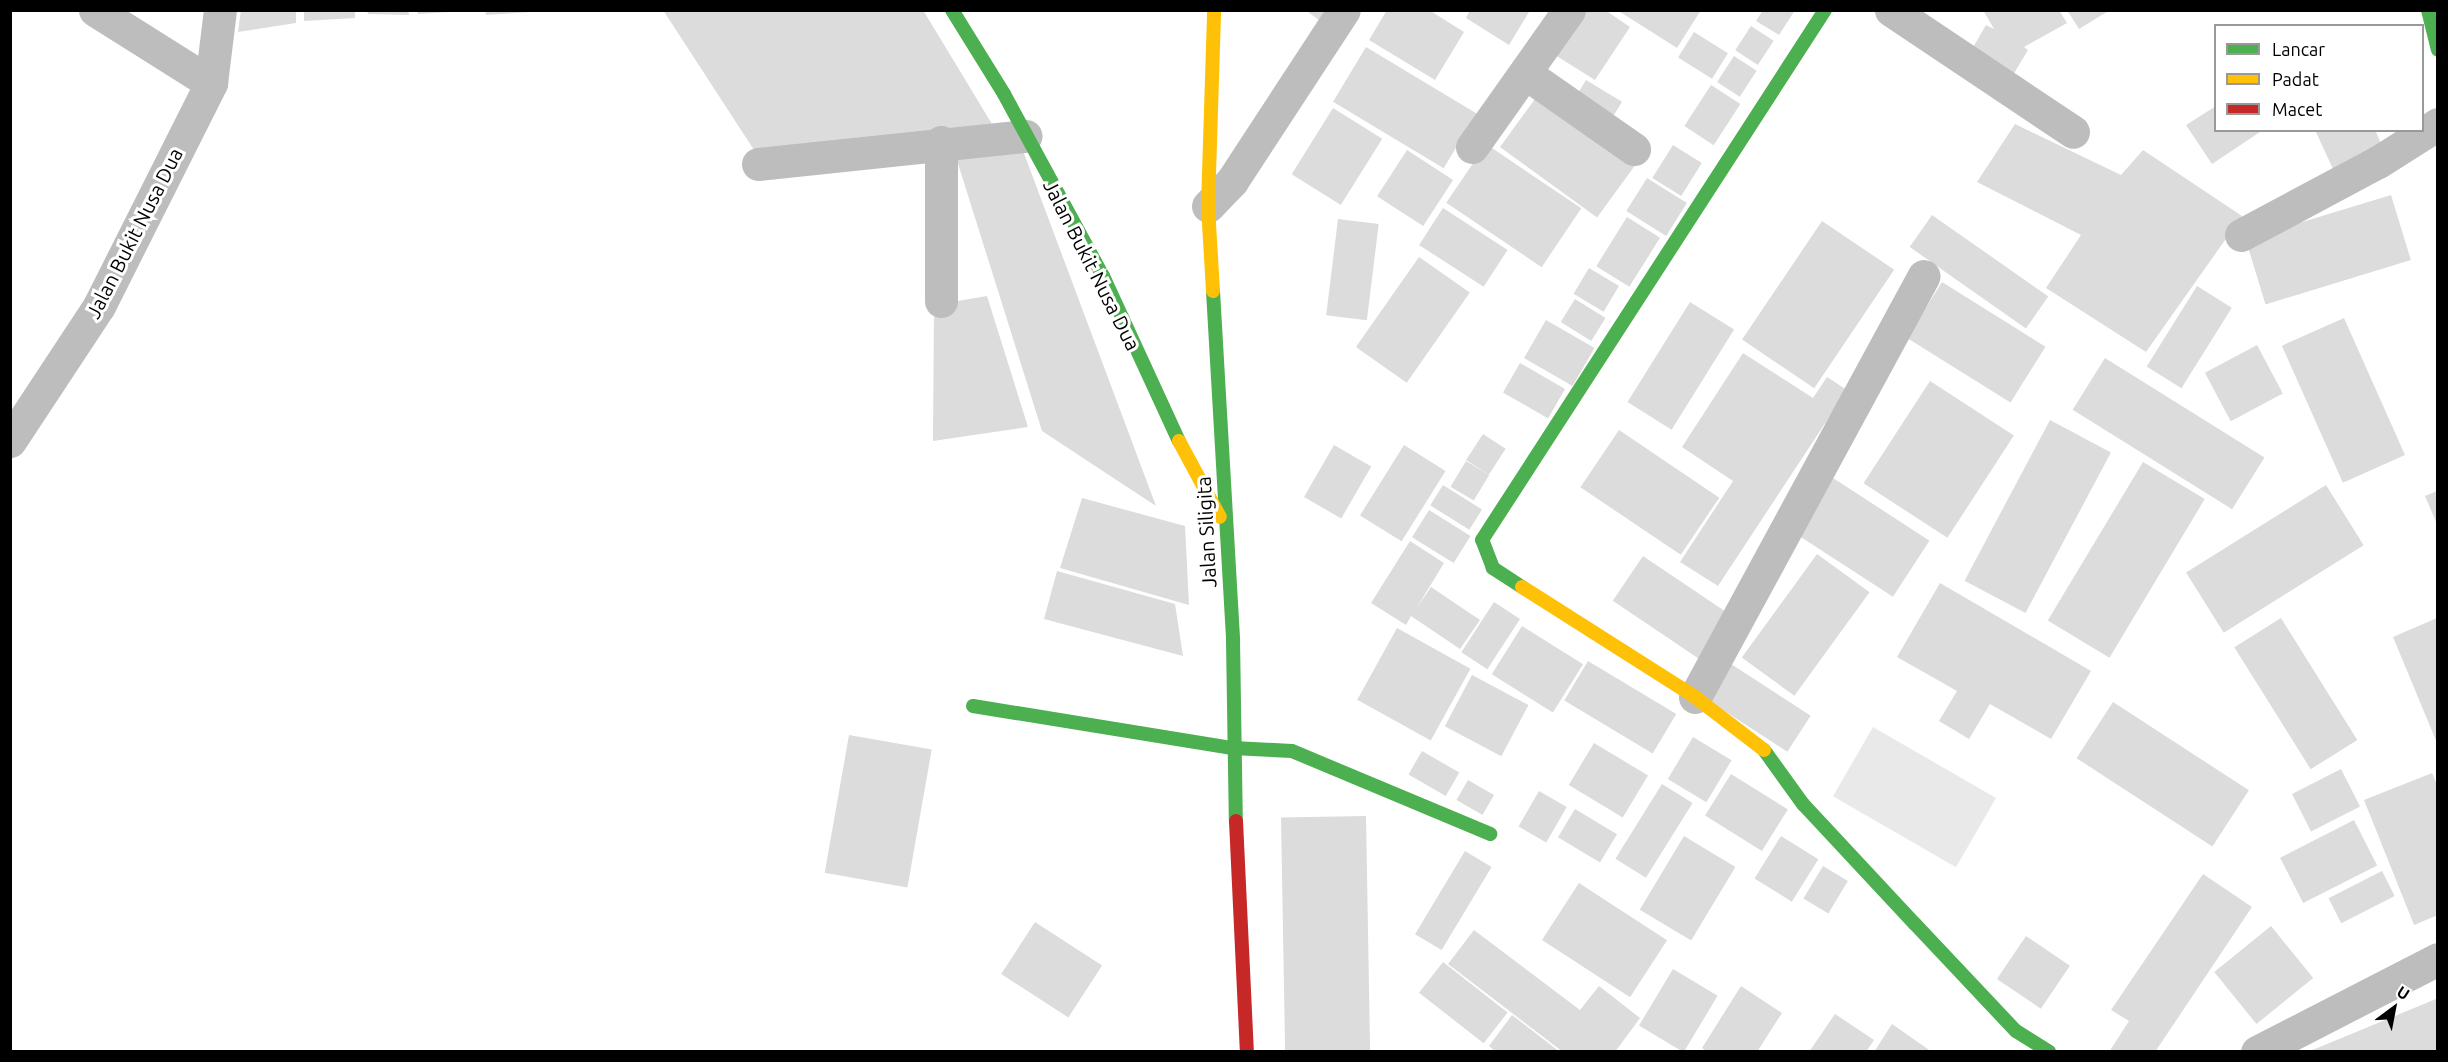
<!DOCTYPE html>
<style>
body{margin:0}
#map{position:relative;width:2448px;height:1062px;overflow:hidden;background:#fff;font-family:Ubuntu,sans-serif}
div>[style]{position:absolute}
.green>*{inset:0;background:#e9e9e9;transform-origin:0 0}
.building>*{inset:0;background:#dcdcdc;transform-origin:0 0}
.street>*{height:33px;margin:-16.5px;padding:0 16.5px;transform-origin:16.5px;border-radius:16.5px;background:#bdbdbd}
.fast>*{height:14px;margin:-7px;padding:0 7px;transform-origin:7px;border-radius:7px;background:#4caf50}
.slow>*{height:14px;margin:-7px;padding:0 7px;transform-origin:7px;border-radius:7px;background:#ffc107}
.jam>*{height:14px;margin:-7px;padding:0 7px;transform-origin:7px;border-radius:7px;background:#c62828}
span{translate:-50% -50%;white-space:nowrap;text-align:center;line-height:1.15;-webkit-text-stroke:6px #fff;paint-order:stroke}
.street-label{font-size:20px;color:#000}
.frame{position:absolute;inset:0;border:12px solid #000;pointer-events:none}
.legend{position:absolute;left:2214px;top:24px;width:210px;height:108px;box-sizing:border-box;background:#fff;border:2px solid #999;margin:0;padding:8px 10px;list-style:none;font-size:18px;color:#000}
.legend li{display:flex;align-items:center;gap:12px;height:30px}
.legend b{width:30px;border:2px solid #999}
.north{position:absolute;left:2364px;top:978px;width:60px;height:60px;-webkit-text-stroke:4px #fff;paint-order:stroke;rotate:32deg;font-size:16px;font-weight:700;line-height:24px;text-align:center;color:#000}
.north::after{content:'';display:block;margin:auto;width:21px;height:27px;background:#000;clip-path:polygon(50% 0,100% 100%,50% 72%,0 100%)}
</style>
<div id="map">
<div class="green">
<i style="left:1873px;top:727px;width:142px;height:80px;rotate:30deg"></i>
</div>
<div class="building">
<i style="clip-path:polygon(241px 10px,296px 10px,296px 23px,238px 32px)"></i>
<i style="clip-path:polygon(304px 10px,355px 10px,355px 18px,304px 21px)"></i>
<i style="clip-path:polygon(367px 10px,408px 10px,409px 15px,368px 14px)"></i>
<i style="clip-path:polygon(417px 10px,451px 10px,451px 12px,418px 14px)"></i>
<i style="clip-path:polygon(485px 10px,531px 10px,531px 12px,486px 15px)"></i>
<i style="clip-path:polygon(663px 10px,923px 10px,992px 124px,756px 153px)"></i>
<i style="clip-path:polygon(1305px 10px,1326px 10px,1319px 20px)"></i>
<i style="clip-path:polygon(1387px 10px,1429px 10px,1464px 32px,1435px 80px,1369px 40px)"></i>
<i style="clip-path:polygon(1470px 10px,1527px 10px,1529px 12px,1509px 45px,1466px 18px)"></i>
<i style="clip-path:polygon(1584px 10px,1605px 10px,1630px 27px,1595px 80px,1555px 55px)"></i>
<i style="clip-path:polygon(1617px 10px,1701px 10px,1677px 48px)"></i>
<i style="clip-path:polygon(1763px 10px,1795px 10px,1779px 35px,1756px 21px)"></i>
<i style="clip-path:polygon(1983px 10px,2059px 10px,2067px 23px,2024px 47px,2028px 50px,2010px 80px,1968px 56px,1986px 25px,1994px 29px)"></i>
<i style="clip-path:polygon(2067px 10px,2110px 10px,2079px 29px)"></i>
<i style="left:1751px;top:26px;width:27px;height:29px;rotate:33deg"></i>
<i style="left:1694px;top:32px;width:40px;height:30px;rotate:32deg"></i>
<i style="left:1366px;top:47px;width:129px;height:64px;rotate:31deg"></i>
<i style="left:1734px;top:56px;width:27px;height:31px;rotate:33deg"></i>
<i style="left:1586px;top:80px;width:42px;height:22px;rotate:31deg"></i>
<i style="left:1711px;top:85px;width:35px;height:49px;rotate:33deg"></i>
<i style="left:1540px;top:92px;width:120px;height:68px;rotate:36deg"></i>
<i style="clip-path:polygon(2216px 106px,2216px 130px,2263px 130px,2212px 164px,2186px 125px)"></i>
<i style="left:1333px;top:108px;width:58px;height:78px;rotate:32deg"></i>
<i style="clip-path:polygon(2015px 124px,2121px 175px,2143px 150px,2242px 216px,2146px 352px,2046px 288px,2081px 235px,1977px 182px)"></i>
<i style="clip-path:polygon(2315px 130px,2375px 130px,2382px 146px,2333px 169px)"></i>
<i style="left:1486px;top:144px;width:115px;height:71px;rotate:34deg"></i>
<i style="left:1673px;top:145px;width:34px;height:39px;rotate:32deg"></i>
<i style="clip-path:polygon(1022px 148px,1156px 506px,1042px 431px,955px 154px)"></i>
<i style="left:1407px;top:150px;width:55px;height:55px;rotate:33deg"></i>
<i style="left:1647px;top:178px;width:47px;height:39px;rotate:32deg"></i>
<i style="left:2391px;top:195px;width:68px;height:152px;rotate:73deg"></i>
<i style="left:1443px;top:208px;width:77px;height:44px;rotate:33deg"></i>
<i style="left:1932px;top:215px;width:142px;height:39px;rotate:35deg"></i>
<i style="left:1627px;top:217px;width:39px;height:58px;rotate:32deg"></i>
<i style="left:1338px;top:219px;width:41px;height:97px;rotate:7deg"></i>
<i style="left:1822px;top:221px;width:87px;height:143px;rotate:34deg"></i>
<i style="left:1419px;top:257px;width:62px;height:110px;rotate:35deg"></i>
<i style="left:1589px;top:268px;width:35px;height:30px;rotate:31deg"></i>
<i style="left:1942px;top:282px;width:122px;height:66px;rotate:32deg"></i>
<i style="left:2197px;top:286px;width:41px;height:95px;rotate:32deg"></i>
<i style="clip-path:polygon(987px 296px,1028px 427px,933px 441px,934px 305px)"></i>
<i style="left:1575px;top:299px;width:36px;height:27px;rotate:32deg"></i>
<i style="left:1690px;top:302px;width:52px;height:118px;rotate:32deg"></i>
<i style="left:2344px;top:318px;width:150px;height:68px;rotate:66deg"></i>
<i style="left:1546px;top:320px;width:56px;height:44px;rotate:30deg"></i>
<i style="left:2257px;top:345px;width:55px;height:59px;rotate:62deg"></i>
<i style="clip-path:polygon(1743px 353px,1813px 398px,1827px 377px,1847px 390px,1718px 586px,1680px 562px,1733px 481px,1682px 447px)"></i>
<i style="left:2105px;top:358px;width:188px;height:61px;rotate:32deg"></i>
<i style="left:1520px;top:363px;width:52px;height:34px;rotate:30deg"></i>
<i style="left:1930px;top:381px;width:100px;height:122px;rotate:33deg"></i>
<i style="left:2050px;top:420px;width:69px;height:182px;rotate:28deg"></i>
<i style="left:1619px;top:430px;width:121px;height:69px;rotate:34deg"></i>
<i style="left:1483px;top:434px;width:27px;height:31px;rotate:33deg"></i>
<i style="left:1334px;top:445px;width:43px;height:60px;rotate:30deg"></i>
<i style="left:1404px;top:445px;width:49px;height:83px;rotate:32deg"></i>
<i style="left:1466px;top:461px;width:27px;height:30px;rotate:31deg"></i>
<i style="left:2143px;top:462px;width:72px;height:185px;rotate:31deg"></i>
<i style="left:1833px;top:478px;width:115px;height:67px;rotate:33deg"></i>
<i style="left:1443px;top:485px;width:46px;height:24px;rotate:32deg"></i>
<i style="left:2326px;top:485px;width:71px;height:165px;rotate:58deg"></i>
<i style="clip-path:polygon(2437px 491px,2437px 524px,2425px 496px)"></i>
<i style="clip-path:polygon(1082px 498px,1185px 526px,1189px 605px,1060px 568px)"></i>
<i style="left:1429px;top:510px;width:49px;height:32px;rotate:32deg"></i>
<i style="clip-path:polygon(1410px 541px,1444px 563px,1416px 609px,1431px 587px,1480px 620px,1460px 649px,1411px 616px,1406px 625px,1371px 603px)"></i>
<i style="left:1817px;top:554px;width:65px;height:128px;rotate:36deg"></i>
<i style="left:1643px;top:556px;width:111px;height:54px;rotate:34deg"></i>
<i style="clip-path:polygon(1057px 571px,1175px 604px,1183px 656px,1044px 619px)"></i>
<i style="clip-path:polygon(1940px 583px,2091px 671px,2051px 739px,1990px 704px,1969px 739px,1939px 721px,1957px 691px,1897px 657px)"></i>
<i style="left:1494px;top:602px;width:31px;height:60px;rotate:33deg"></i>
<i style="left:2281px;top:618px;width:144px;height:55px;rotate:58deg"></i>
<i style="clip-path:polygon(2437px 618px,2437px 743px,2393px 637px)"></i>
<i style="left:1522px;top:626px;width:72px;height:57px;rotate:32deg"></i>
<i style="left:1397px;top:628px;width:84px;height:82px;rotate:29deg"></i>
<i style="left:1588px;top:661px;width:103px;height:46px;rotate:31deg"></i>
<i style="left:1731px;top:664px;width:95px;height:43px;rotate:33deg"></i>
<i style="left:1472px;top:675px;width:64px;height:58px;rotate:28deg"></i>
<i style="left:2113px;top:702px;width:162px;height:67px;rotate:33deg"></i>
<i style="left:849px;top:735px;width:84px;height:140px;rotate:10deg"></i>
<i style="left:1693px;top:737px;width:45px;height:49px;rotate:31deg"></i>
<i style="left:1594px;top:743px;width:63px;height:49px;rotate:31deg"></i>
<i style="left:1422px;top:751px;width:43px;height:27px;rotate:30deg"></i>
<i style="left:2341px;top:769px;width:42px;height:55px;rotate:63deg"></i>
<i style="clip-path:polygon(2432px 773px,2438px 787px,2438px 915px,2414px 925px,2364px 800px)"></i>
<i style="left:1731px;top:774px;width:67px;height:49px;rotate:32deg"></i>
<i style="left:1468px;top:780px;width:30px;height:23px;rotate:30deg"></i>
<i style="left:1662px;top:784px;width:36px;height:88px;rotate:32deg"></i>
<i style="left:1539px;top:791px;width:32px;height:41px;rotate:30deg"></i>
<i style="left:1575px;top:809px;width:49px;height:33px;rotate:31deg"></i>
<i style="left:1366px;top:816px;width:236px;height:85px;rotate:89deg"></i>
<i style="left:2354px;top:820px;width:51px;height:83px;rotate:63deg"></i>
<i style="left:1684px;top:836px;width:60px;height:86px;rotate:31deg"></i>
<i style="left:1781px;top:836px;width:44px;height:50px;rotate:32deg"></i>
<i style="left:1465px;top:851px;width:31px;height:97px;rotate:31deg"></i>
<i style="left:1823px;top:866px;width:29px;height:38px;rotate:31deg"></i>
<i style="left:2382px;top:871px;width:28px;height:60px;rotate:63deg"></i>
<i style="clip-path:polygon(2203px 874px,2252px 907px,2155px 1052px,2109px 1052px,2129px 1021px,2111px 1010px)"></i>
<i style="left:1579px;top:883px;width:105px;height:68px;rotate:33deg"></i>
<i style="left:1035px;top:922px;width:80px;height:62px;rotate:33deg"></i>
<i style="left:2271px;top:926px;width:67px;height:73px;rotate:51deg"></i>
<i style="clip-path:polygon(1474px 930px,1580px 1010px,1599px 986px,1640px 1018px,1615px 1052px,1563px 1052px,1448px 964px)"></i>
<i style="left:2026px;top:936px;width:53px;height:52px;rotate:34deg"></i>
<i style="left:1443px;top:962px;width:82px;height:39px;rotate:38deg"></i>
<i style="left:1673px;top:969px;width:52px;height:66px;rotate:31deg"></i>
<i style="clip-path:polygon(1741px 986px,1782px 1013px,1757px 1052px,1708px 1052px,1702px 1048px)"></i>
<i style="clip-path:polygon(2436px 999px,2438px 1052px,2310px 1052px,2310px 1051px)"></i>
<i style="clip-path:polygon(1835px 1014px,1874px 1040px,1866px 1052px,1809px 1052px)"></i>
<i style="clip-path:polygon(1512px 1015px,1560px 1052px,1496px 1052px,1489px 1046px)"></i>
<i style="clip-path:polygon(1892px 1024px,1932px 1052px,1874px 1052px)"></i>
</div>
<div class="street">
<i style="left:95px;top:10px;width:137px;rotate:32.2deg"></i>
<i style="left:1891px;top:10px;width:219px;rotate:33.8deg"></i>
<i style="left:1525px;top:73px;width:133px;rotate:34.9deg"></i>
<i style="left:941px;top:142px;width:159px;rotate:90deg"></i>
<i style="left:1472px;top:147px;width:168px;rotate:-54.7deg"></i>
<i style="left:758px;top:164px;width:269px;rotate:-6deg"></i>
<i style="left:1208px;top:206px;width:35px;rotate:-46deg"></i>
<i style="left:1232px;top:181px;width:204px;rotate:-56.8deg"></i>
<i style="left:2241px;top:235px;width:155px;rotate:-28.1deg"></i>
<i style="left:2378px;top:162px;width:71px;rotate:-32.3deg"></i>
<i style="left:10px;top:441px;width:162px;rotate:-56.6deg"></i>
<i style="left:99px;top:306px;width:250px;rotate:-63.3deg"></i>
<i style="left:211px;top:83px;width:74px;rotate:-83deg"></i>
<i style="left:1695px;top:697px;width:479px;rotate:-61.5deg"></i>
<i style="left:2257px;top:1052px;width:203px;rotate:-27.2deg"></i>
</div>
<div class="fast">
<i style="left:952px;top:10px;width:99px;rotate:58.2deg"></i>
<i style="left:1004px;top:94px;width:207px;rotate:61.5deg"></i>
<i style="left:1103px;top:276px;width:182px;rotate:65.3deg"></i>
<i style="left:2428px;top:10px;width:41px;rotate:76deg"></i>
<i style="left:1213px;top:291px;width:350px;rotate:86.7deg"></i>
<i style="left:1233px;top:640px;width:181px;rotate:89.1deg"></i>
<i style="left:1522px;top:587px;width:35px;rotate:-147deg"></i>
<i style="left:1493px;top:568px;width:30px;rotate:-111deg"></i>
<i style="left:1482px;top:540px;width:631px;rotate:-57.09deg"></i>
<i style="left:973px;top:706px;width:263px;rotate:9.2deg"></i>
<i style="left:1233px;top:748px;width:59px;rotate:2.9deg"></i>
<i style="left:1292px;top:751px;width:215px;rotate:22.7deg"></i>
<i style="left:1764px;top:750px;width:67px;rotate:54.2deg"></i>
<i style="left:1803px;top:804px;width:164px;rotate:47deg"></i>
<i style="left:1915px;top:924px;width:147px;rotate:46.7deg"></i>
<i style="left:2016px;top:1031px;width:39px;rotate:32deg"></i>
</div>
<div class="slow">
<i style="left:1213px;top:291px;width:85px;rotate:-93.4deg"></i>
<i style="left:1208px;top:206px;width:196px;rotate:-88.2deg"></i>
<i style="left:1179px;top:441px;width:86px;rotate:61.7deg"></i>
<i style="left:1522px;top:587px;width:205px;rotate:32.4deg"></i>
<i style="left:1695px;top:697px;width:87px;rotate:37.5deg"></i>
</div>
<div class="jam">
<i style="left:1236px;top:821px;width:231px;rotate:87.3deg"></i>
</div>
<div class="street-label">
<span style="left:134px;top:233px;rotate:-63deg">Jalan Bukit Nusa Dua</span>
<span style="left:1092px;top:265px;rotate:63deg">Jalan Bukit Nusa Dua</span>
<span style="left:1206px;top:532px;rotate:-93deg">Jalan Siligita</span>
</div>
<div class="frame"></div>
<ul class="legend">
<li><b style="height:8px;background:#4caf50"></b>Lancar</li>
<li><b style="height:8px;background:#ffc107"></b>Padat</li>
<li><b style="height:8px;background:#c62828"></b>Macet</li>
</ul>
<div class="north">U</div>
</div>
